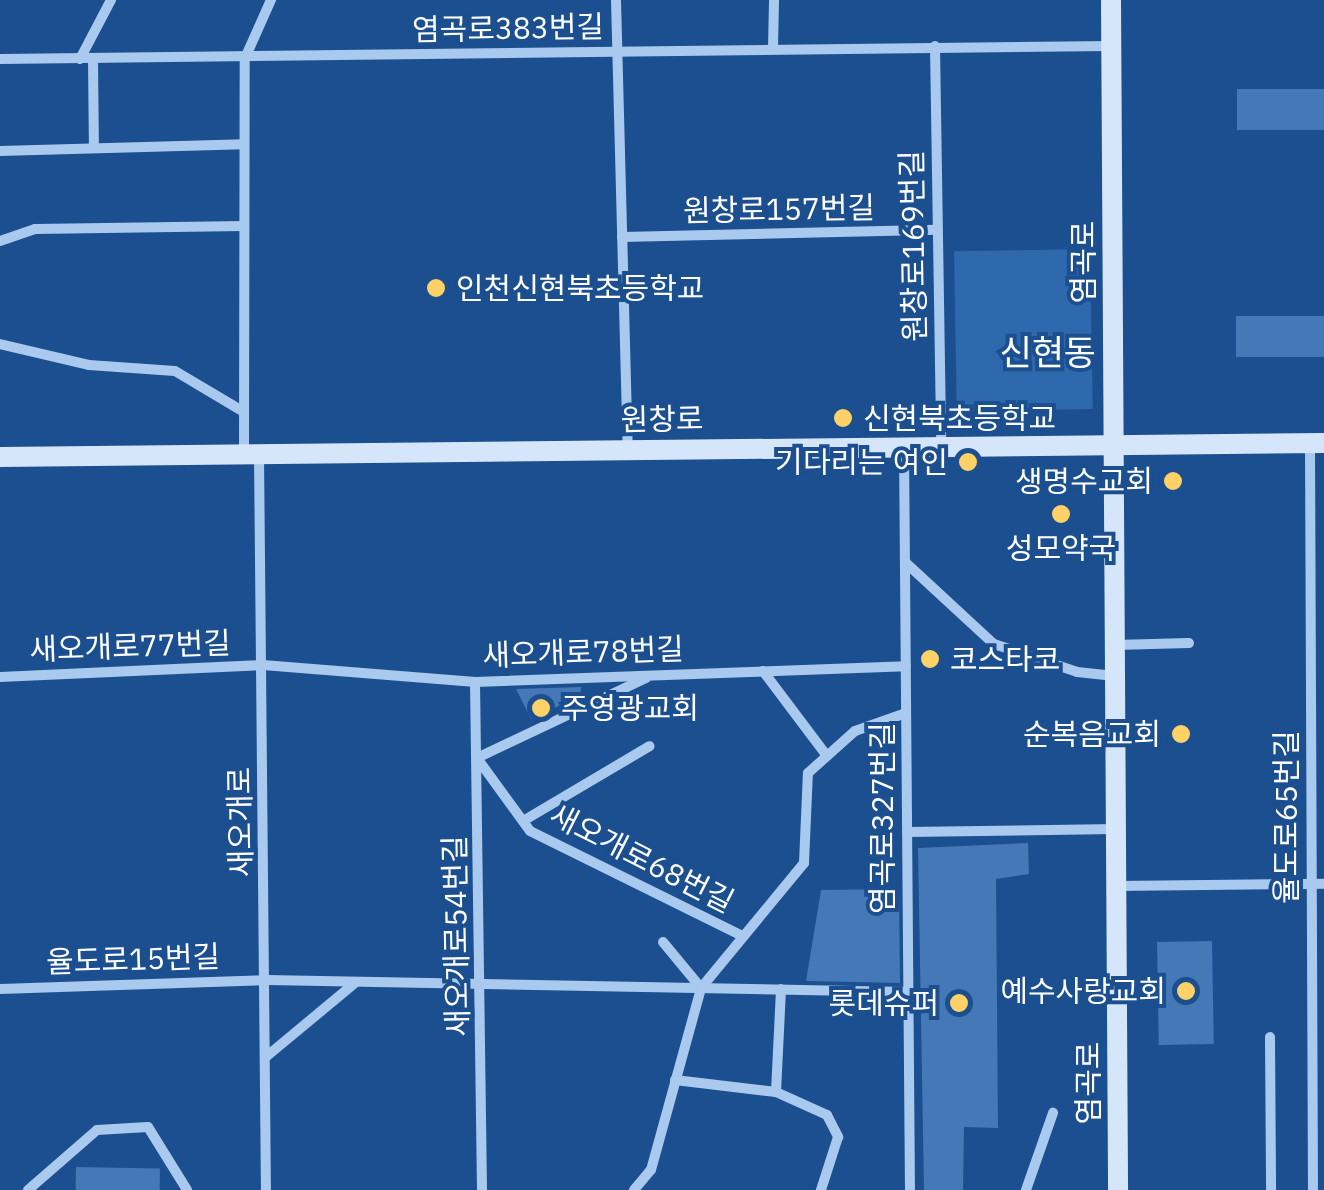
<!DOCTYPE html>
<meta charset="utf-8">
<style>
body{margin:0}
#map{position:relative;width:1324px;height:1190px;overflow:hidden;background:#1b4f8f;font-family:"IBM Plex Sans","Noto Sans KR",sans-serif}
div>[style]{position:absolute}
.green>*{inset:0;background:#2e69ad;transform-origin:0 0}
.building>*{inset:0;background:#4478b7;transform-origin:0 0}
.street>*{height:10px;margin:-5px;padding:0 5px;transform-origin:5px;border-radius:5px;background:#a9c9ee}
.secondary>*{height:20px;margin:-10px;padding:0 10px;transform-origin:10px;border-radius:10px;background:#d6e6fa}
.dots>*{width:28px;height:28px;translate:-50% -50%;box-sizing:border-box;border:5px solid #1b4f8f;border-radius:50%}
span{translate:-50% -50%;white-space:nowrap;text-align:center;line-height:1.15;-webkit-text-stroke:8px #1b4f8f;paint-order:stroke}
.street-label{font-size:30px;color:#fff}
.poi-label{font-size:30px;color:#fff}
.left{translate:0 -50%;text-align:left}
.right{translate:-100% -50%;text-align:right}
.quarter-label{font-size:35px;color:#fff}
</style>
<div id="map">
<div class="green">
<i style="left:1090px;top:249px;width:160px;height:136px;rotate:89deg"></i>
</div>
<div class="building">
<i style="left:1237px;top:89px;width:87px;height:41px"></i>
<i style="left:1236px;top:316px;width:88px;height:41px"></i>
<i style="clip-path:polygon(581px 687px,580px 696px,531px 719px,516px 689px)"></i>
<i style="clip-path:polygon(1028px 843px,1029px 874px,996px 879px,998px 1128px,964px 1127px,963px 1190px,924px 1190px,918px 848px)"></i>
<i style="clip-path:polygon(899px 889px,900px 983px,806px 981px,821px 890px)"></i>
<i style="left:1212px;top:941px;width:103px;height:55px;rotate:89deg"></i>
<i style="left:76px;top:1167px;width:84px;height:23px;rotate:1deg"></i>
</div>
<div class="street">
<i style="left:616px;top:0;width:449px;rotate:88.5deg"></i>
<i style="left:935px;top:46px;width:399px;rotate:89.1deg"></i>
<i style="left:773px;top:49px;width:49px;rotate:-88.8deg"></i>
<i style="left:0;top:59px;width:1111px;rotate:-0.67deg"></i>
<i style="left:80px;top:59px;width:67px;rotate:-62.3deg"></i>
<i style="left:93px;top:59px;width:89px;rotate:89.4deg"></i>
<i style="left:0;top:151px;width:244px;rotate:-1.6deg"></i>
<i style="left:622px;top:237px;width:315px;rotate:-1.3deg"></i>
<i style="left:0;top:241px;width:37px;rotate:-19deg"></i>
<i style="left:35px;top:229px;width:209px;rotate:-0.8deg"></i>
<i style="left:0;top:344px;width:91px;rotate:13.3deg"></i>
<i style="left:89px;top:365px;width:86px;rotate:4deg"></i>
<i style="left:175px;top:371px;width:80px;rotate:30.7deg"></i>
<i style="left:1310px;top:443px;width:747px;rotate:89.77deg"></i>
<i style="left:904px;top:446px;width:744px;rotate:89.54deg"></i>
<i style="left:244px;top:454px;width:396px;rotate:-89.9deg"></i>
<i style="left:245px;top:58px;width:64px;rotate:-65.9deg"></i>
<i style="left:259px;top:454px;width:736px;rotate:89.46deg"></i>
<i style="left:905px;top:562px;width:121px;rotate:42.7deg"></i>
<i style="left:994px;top:644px;width:88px;rotate:18.6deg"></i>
<i style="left:1077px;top:672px;width:38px;rotate:6deg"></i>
<i style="left:1115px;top:645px;width:74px;rotate:-1.5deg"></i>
<i style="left:763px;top:671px;width:106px;rotate:53deg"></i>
<i style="left:0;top:677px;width:263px;rotate:-2.6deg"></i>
<i style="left:263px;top:665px;width:213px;rotate:4.6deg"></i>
<i style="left:475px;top:682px;width:431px;rotate:-2.1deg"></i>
<i style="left:646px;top:678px;width:187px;rotate:154.7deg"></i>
<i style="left:477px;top:758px;width:90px;rotate:54deg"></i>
<i style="left:530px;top:831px;width:237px;rotate:26.3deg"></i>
<i style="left:475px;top:682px;width:508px;rotate:89.21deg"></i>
<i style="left:523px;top:821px;width:147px;rotate:-30.6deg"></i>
<i style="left:907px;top:832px;width:209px;rotate:-0.8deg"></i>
<i style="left:1116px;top:886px;width:208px;rotate:-0.6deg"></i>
<i style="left:663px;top:942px;width:60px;rotate:50.4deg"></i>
<i style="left:0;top:989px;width:267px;rotate:-1.9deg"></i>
<i style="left:267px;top:980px;width:641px;rotate:1.07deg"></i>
<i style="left:1270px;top:1037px;width:153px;rotate:89.6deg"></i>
<i style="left:267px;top:1056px;width:114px;rotate:-39.7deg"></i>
<i style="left:675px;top:1080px;width:102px;rotate:6.8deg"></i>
<i style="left:776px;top:1092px;width:56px;rotate:24.3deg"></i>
<i style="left:827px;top:1115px;width:25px;rotate:63deg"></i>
<i style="left:838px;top:1137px;width:56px;rotate:107.8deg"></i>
<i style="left:776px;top:1092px;width:103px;rotate:-87.2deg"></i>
<i style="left:28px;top:1190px;width:91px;rotate:-41deg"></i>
<i style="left:97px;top:1130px;width:51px;rotate:-3.4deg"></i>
<i style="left:148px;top:1127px;width:74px;rotate:58.2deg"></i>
<i style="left:634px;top:1190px;width:26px;rotate:-50deg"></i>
<i style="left:651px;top:1170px;width:189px;rotate:-74.6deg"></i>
<i style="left:701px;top:988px;width:162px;rotate:-50.5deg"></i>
<i style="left:804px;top:863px;width:90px;rotate:-87.5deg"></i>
<i style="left:808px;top:773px;width:63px;rotate:-41.8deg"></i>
<i style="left:855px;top:731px;width:54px;rotate:-19.4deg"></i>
<i style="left:1026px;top:1190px;width:82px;rotate:-70.7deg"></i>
</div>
<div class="secondary">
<i style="left:1111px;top:0;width:1190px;rotate:89.66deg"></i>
<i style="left:0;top:457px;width:1324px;rotate:-0.61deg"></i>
</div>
<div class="dots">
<i style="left:436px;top:288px;background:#ffd166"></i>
<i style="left:843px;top:418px;background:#ffd166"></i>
<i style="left:968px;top:462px;background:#ffd166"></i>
<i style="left:1173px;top:481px;background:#ffd166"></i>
<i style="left:1061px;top:514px;background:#ffd166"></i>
<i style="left:930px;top:659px;background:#ffd166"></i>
<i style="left:541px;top:708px;background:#ffd166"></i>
<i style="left:1181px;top:734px;background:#ffd166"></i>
<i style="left:1186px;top:991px;background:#ffd166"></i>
<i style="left:959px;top:1003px;background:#ffd166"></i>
</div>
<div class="street-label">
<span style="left:508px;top:28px;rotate:-1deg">염곡로383번길</span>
<span style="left:779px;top:209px;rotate:-1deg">원창로157번길</span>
<span style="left:913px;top:246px;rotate:-91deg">원창로169번길</span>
<span style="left:1083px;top:262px;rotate:-90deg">염곡로</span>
<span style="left:662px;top:419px;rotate:-1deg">원창로</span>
<span style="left:130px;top:646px;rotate:-2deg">새오개로77번길</span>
<span style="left:583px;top:652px;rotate:-2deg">새오개로78번길</span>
<span style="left:1286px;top:817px;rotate:-90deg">율도로65번길</span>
<span style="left:882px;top:818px;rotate:-90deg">염곡로327번길</span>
<span style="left:240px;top:822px;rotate:-91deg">새오개로</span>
<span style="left:642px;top:858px;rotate:27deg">새오개로68번길</span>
<span style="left:456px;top:936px;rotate:-91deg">새오개로54번길</span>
<span style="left:133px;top:959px;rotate:-2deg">율도로15번길</span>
<span style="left:1088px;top:1083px;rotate:-90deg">염곡로</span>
</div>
<div class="poi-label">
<span class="left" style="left:456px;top:288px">인천신현북초등학교</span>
<span class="left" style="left:863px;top:418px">신현북초등학교</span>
<span class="right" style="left:948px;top:462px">기다리는 여인</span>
<span class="right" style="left:1153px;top:481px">생명수교회</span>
<span style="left:1061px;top:548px">성모약국</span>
<span class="left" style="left:950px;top:659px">코스타코</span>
<span class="left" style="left:561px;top:708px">주영광교회</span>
<span class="right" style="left:1161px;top:734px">순복음교회</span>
<span class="right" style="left:1166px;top:991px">예수사랑교회</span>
<span class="right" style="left:939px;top:1003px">롯데슈퍼</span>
</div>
<div class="quarter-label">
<span style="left:1048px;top:352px">신현동</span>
</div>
</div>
